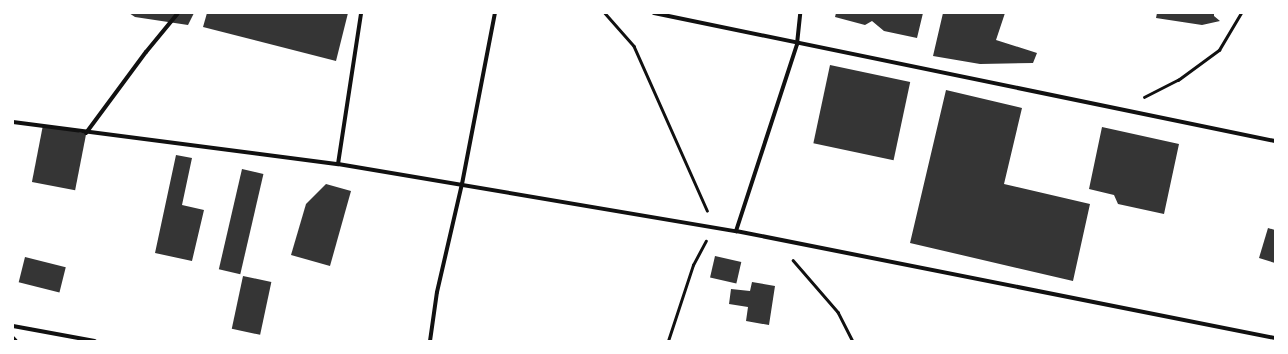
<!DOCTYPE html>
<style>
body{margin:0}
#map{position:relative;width:1288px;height:354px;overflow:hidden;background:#fff;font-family:"Noto Serif",serif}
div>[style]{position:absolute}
.building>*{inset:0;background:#353535;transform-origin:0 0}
.path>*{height:2.5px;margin:-1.25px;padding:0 1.25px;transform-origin:1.25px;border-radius:1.25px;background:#111}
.minor>*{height:4px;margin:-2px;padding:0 2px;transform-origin:2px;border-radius:2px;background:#111}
span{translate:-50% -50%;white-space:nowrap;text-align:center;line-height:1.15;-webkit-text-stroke:3px #fff;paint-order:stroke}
.frame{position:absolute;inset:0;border:14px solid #fff;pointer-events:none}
</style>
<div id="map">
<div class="building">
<i style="clip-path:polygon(129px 13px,194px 13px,188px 25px,135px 17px)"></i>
<i style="clip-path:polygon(207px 13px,348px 13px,336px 61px,203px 27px)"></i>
<i style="clip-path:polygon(836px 13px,923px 13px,917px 38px,884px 31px,872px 21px,865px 25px,835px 17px)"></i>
<i style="clip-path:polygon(943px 13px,1005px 13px,996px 40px,1037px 53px,1033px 63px,980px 64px,933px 56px)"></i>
<i style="clip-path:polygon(1157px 13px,1214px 13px,1214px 16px,1220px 21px,1202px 25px,1156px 18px)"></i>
<i style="left:830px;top:65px;width:82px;height:80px;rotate:12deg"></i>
<i style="clip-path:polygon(946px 90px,1022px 108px,1004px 184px,1090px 204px,1073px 281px,910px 243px)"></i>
<i style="left:43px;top:125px;width:44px;height:58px;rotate:11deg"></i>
<i style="clip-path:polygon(1102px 127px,1179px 144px,1164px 214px,1118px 204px,1114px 195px,1089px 189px)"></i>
<i style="clip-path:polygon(176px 155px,192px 158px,182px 205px,204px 210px,192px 261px,155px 253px)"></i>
<i style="left:242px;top:169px;width:22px;height:103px;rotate:13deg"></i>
<i style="clip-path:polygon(326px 184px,351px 191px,330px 266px,291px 255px,306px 204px)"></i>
<i style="clip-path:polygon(1268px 228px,1275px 230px,1275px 263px,1259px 258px)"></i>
<i style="left:715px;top:256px;width:27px;height:22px;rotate:13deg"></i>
<i style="left:25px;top:257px;width:42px;height:26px;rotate:14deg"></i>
<i style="left:243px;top:276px;width:29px;height:54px;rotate:12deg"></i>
<i style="clip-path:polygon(752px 282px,775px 286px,769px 325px,746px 321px,748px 307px,729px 304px,731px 289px,750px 291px)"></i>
</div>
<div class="path">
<i style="left:605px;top:13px;width:44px;rotate:48.7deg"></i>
<i style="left:634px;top:46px;width:180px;rotate:66deg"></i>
<i style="left:1144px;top:97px;width:38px;rotate:-27deg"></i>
<i style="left:1178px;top:80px;width:51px;rotate:-36.2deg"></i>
<i style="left:1219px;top:50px;width:43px;rotate:-59.3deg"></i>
<i style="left:793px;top:260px;width:69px;rotate:49.1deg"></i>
<i style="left:838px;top:312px;width:33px;rotate:63deg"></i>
<i style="left:668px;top:341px;width:80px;rotate:-71.8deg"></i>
<i style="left:693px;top:265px;width:27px;rotate:-62deg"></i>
</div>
<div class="minor">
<i style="left:654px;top:13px;width:634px;rotate:11.65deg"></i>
<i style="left:13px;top:122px;width:328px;rotate:7.4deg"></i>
<i style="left:338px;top:164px;width:404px;rotate:9.6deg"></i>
<i style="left:736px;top:231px;width:550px;rotate:11.23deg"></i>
<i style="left:86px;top:133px;width:101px;rotate:-53.5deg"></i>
<i style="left:146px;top:52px;width:50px;rotate:-50.6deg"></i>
<i style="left:338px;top:164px;width:153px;rotate:-81.3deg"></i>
<i style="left:736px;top:231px;width:197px;rotate:-71.9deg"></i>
<i style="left:797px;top:44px;width:31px;rotate:-84deg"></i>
<i style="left:13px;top:326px;width:83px;rotate:10.4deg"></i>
<i style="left:13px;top:338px;width:4px;rotate:45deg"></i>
<i style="left:430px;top:341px;width:49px;rotate:-81.9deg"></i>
<i style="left:437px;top:292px;width:111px;rotate:-77deg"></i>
<i style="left:462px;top:184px;width:174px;rotate:-79.1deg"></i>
</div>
<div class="frame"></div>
</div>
